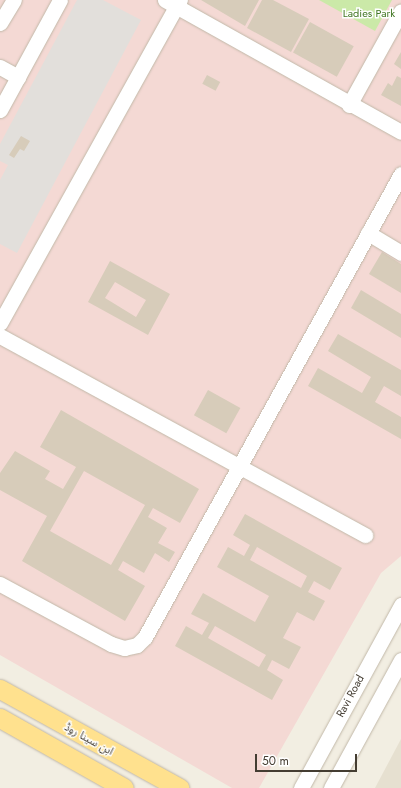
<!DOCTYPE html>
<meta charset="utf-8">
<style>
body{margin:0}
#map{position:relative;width:401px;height:788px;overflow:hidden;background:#f2eee2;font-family:Jost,"Noto Sans Arabic",sans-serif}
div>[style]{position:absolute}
.residential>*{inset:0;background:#e6e0d0}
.medical>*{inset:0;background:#f4d9d4}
.green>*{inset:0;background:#cbe9a8}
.parking>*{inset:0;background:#e2dfdb}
.building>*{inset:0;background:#d7ccba;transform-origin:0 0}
.roads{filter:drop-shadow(0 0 1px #c1b8a8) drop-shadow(0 0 1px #c1b8a8)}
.minor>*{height:15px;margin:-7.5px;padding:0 7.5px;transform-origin:7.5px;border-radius:7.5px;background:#fff}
.major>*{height:19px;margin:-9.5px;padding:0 9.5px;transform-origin:9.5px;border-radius:9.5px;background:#ffe18e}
span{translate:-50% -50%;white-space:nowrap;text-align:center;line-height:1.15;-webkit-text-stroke:3px #fff;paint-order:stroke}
.park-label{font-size:11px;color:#427724}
.street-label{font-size:11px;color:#443d32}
.scale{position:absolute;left:255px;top:754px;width:102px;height:18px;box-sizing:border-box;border:2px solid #443d32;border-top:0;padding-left:5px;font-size:12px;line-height:14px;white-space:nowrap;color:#443d32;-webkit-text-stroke:3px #fff;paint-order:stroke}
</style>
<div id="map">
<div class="residential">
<i style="clip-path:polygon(401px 739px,401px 788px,375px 788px)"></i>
</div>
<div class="medical">
<i style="clip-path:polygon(0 0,401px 0,401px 556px,381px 573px,259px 788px,232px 788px,0 655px)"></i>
</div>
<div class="green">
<i style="clip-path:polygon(319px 0,392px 0,375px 31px)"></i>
</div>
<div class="parking">
<i style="clip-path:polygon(77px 0,103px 0,141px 20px,17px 253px,0 244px,0 180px,8px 165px,0 161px,0 144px)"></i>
</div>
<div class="building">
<i style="clip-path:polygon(201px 0,259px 0,245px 26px)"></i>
<i style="clip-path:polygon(262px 0,273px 0,309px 19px,291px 52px,247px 28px)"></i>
<i style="left:310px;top:22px;width:50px;height:35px;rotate:29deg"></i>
<i style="clip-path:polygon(401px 52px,401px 69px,394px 64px)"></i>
<i style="left:207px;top:75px;width:15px;height:10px;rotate:28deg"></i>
<i style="clip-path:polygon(397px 76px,401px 78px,401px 106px,381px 95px,388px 83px,392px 86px)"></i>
<i style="clip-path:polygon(21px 136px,30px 141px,24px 151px,20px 149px,14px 158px,9px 155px)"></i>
<i style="clip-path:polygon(382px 252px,401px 264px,401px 293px,369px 274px)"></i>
<i style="clip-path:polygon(evenodd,110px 261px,170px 294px,148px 335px,88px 302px,110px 261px,115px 282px,146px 300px,136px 317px,105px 298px,115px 282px)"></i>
<i style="clip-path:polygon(361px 290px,401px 314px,401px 338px,351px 308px)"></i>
<i style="clip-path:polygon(338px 334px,401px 370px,401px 396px,384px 386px,375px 402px,401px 417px,401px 439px,308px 386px,318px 368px,362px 393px,371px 377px,328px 351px)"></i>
<i style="left:208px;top:390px;width:37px;height:29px;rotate:29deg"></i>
<i style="clip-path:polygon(evenodd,61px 410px,199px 489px,180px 523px,153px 508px,148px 517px,167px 528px,158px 543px,175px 552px,169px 562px,155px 553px,144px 573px,123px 561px,118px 570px,145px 586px,125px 621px,22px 561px,47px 516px,0 490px,0 473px,15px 451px,50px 471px,45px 479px,63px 489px,76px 467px,40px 447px,61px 410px,84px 471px,145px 505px,111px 565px,50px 531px,84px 471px)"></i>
<i style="clip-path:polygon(evenodd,245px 514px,342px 568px,330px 590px,314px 581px,308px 592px,325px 601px,314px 621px,297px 612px,283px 638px,301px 647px,289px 669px,272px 660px,267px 670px,283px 680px,272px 700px,175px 646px,186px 626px,202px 635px,209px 623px,191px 614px,203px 593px,255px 622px,269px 596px,217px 567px,228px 547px,244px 556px,250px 545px,233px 535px,245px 514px,257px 547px,307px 576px,301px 588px,250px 560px,257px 547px,245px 514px,215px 626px,266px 655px,259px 667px,208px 638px,215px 626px)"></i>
</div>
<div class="roads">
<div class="minor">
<i style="left:165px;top:0;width:270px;rotate:29.2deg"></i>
<i style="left:0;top:23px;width:27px;rotate:-59deg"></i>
<i style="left:0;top:67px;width:21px;rotate:29deg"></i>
<i style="left:349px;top:105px;width:107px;rotate:-61deg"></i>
<i style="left:0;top:110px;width:125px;rotate:-61.4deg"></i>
<i style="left:368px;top:233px;width:39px;rotate:31deg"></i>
<i style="left:0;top:323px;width:370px;rotate:-60.9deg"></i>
<i style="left:0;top:336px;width:416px;rotate:28.6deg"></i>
<i style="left:0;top:584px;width:126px;rotate:28.4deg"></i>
<i style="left:111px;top:644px;width:14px;rotate:17deg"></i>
<i style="left:124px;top:648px;width:13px;rotate:-13deg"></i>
<i style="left:137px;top:645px;width:11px;rotate:-45deg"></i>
<i style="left:145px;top:637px;width:529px;rotate:-61.06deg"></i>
<i style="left:301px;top:788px;width:209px;rotate:-61.3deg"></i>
<i style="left:331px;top:788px;width:146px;rotate:-61.3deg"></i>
</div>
<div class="major">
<i style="left:0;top:689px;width:205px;rotate:28.9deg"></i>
<i style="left:0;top:718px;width:142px;rotate:29.4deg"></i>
</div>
</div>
<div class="park-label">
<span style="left:369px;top:13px">Ladies Park</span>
</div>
<div class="street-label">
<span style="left:350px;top:696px;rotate:-62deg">Ravi Road</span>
<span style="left:89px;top:739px;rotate:29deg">ابن سینا روڈ</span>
</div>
<div class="scale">50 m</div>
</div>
